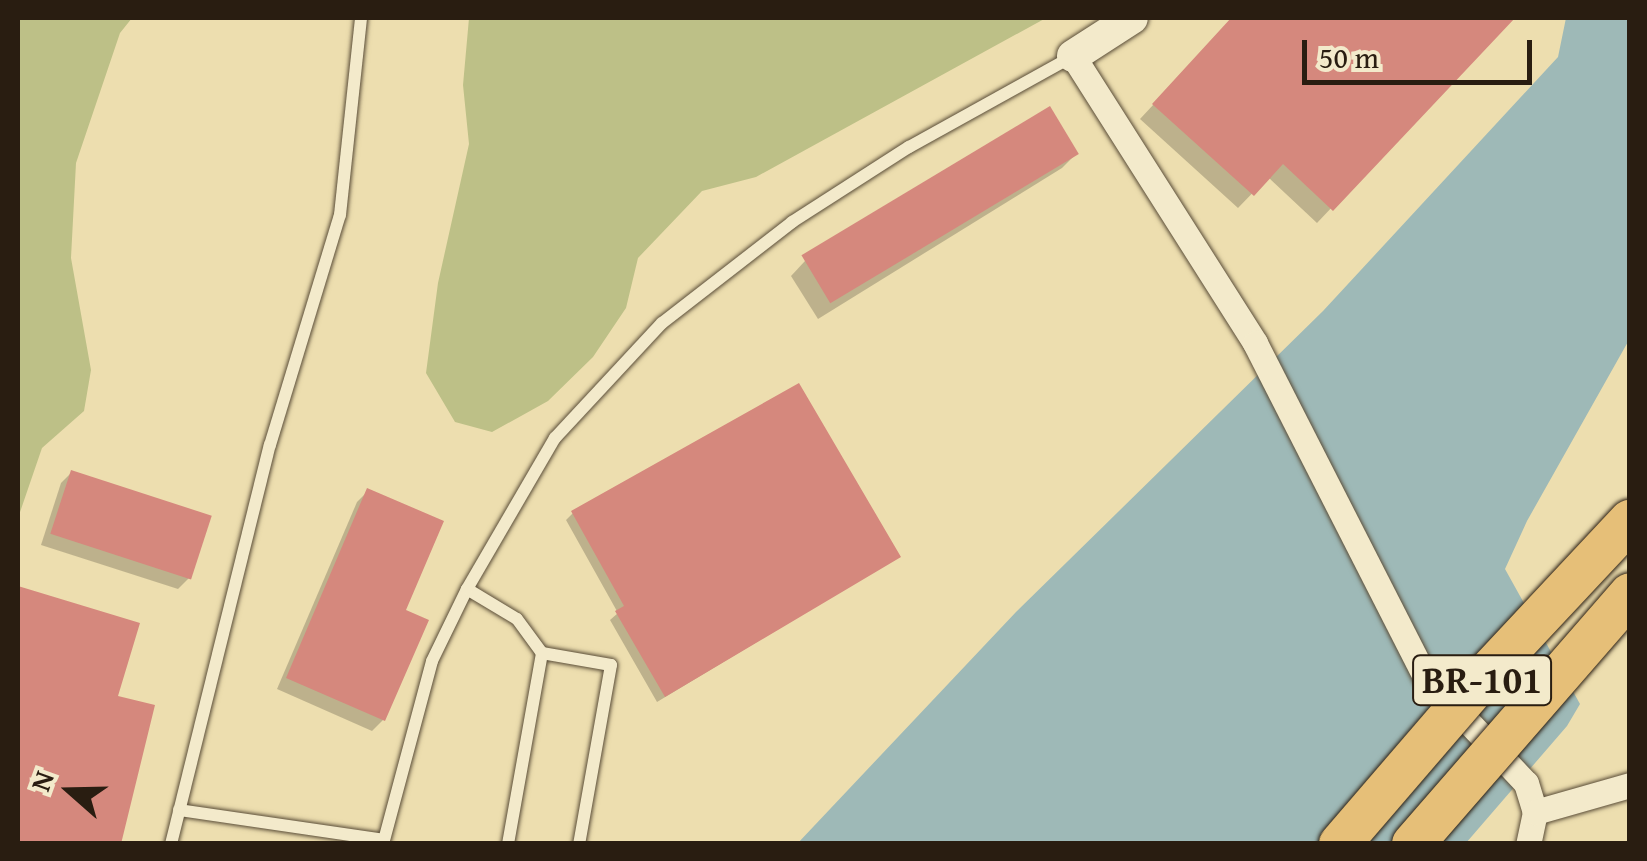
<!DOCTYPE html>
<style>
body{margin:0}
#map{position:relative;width:1647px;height:861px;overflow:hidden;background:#eddeaf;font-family:"Gentium Book Plus",serif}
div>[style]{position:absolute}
.green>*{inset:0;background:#bdc087}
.water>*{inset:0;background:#9eb9b7}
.shadow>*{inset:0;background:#0003}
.building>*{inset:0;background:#d5887d;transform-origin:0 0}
.roads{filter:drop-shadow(0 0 2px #5a4d38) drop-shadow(0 0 2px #5a4d38)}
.lane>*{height:12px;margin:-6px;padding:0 6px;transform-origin:6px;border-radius:6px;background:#f3eacb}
.street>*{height:25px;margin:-12.5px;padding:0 12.5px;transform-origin:12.5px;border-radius:12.5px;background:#f3eacb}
.secondary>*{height:32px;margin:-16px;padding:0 16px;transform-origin:16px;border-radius:16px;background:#f3eacb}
.bridges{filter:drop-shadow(0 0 2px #291d11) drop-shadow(0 0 2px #291d11)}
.highway-bridge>*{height:42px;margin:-21px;padding:0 21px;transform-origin:21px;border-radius:21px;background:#e6bf78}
span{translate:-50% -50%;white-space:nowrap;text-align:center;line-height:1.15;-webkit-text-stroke:10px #f3eacb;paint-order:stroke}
.shield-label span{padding:2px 8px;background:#f3eacb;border:2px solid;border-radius:8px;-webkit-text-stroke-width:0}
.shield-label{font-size:38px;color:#291d11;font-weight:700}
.frame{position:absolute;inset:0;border:20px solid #291d11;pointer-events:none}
.north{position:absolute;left:20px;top:741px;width:100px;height:100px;-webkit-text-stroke:8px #f3eacb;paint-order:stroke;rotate:290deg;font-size:28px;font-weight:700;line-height:40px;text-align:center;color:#291d11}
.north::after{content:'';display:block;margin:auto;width:35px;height:45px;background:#291d11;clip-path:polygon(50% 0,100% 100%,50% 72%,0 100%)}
.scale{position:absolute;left:1302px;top:40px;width:230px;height:45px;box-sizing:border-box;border:5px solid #291d11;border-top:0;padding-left:12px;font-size:30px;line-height:35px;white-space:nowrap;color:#291d11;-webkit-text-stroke:8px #f3eacb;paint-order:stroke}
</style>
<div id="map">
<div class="green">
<i style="clip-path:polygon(18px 18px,132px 18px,120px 33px,76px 163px,71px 258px,91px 370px,84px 411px,42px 448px,18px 518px)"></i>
<i style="clip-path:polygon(469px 18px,1046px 18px,756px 177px,702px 191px,638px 258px,626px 308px,593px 357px,548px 401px,492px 432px,455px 422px,426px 373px,438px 283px,469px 144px,463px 85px)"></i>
</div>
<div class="water">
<i style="clip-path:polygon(1566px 18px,1629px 18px,1629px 340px,1527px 521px,1505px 569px,1580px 704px,1567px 726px,1466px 843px,797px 844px,1016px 612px,1323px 311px,1558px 57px)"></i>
</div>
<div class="shadow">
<i style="clip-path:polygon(1234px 18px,1506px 18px,1509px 20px,1317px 223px,1268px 177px,1238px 208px,1140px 119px)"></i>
<i style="clip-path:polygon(1076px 154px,1062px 168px,818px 319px,791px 276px,805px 261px)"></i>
<i style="clip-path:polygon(72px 472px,189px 578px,178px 589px,41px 545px,61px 483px)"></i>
<i style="clip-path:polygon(368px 491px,403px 611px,383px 720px,372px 731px,277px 689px,357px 502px)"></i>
<i style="clip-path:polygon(573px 513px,898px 557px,657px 702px,610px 620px,618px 613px,566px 520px)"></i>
<i style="clip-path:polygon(18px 589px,137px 625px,115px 698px,118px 844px,18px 844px)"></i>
</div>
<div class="building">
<i style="clip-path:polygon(1231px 18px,1515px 18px,1333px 211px,1283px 164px,1254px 196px,1152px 104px)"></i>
<i style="left:1050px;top:106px;width:56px;height:290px;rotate:59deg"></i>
<i style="clip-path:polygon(799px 383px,901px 557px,665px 697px,615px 611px,624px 606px,571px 511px)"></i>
<i style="left:71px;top:470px;width:148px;height:67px;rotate:18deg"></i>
<i style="clip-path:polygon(367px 488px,444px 521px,406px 610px,429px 620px,385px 721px,286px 678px)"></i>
<i style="clip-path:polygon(18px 586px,140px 623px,118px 696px,155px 705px,121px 844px,18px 844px)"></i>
</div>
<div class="roads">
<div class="lane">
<i style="left:467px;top:589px;width:58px;rotate:31deg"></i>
<i style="left:517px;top:619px;width:42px;rotate:53.7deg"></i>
<i style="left:542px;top:653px;width:70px;rotate:9.9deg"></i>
<i style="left:611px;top:665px;width:182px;rotate:100.1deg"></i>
<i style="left:179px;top:810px;width:207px;rotate:8.3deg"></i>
<i style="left:171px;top:844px;width:411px;rotate:-76.1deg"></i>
<i style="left:270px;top:445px;width:240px;rotate:-73.1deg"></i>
<i style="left:340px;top:215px;width:198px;rotate:-83.9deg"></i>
<i style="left:383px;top:844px;width:189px;rotate:-75deg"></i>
<i style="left:432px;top:661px;width:80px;rotate:-64.1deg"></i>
<i style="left:467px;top:589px;width:175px;rotate:-59.8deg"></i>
<i style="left:555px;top:438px;width:157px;rotate:-47.1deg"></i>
<i style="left:662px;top:323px;width:165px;rotate:-37.8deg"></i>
<i style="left:792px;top:222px;width:139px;rotate:-32.7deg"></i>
<i style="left:909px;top:147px;width:188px;rotate:-29deg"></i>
<i style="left:508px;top:844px;width:194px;rotate:-79.9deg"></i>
</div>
<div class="street">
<i style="left:1073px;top:56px;width:340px;rotate:57.6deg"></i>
<i style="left:1255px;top:343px;width:374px;rotate:63deg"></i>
<i style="left:1425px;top:676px;width:147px;rotate:46.7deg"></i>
<i style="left:1526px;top:783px;width:30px;rotate:73deg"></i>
<i style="left:1535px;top:812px;width:33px;rotate:102deg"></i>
<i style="left:1535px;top:812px;width:99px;rotate:-15.9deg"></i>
</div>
<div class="secondary">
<i style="left:1073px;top:56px;width:70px;rotate:-32.8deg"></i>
</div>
</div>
<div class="bridges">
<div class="highway-bridge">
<i style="left:1340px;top:844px;width:216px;rotate:-49.3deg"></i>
<i style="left:1481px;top:680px;width:218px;rotate:-46.9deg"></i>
<i style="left:1413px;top:844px;width:331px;rotate:-49deg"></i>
</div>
</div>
<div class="shield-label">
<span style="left:1482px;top:680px">BR-101</span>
</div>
<div class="frame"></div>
<div class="north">N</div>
<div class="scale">50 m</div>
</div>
